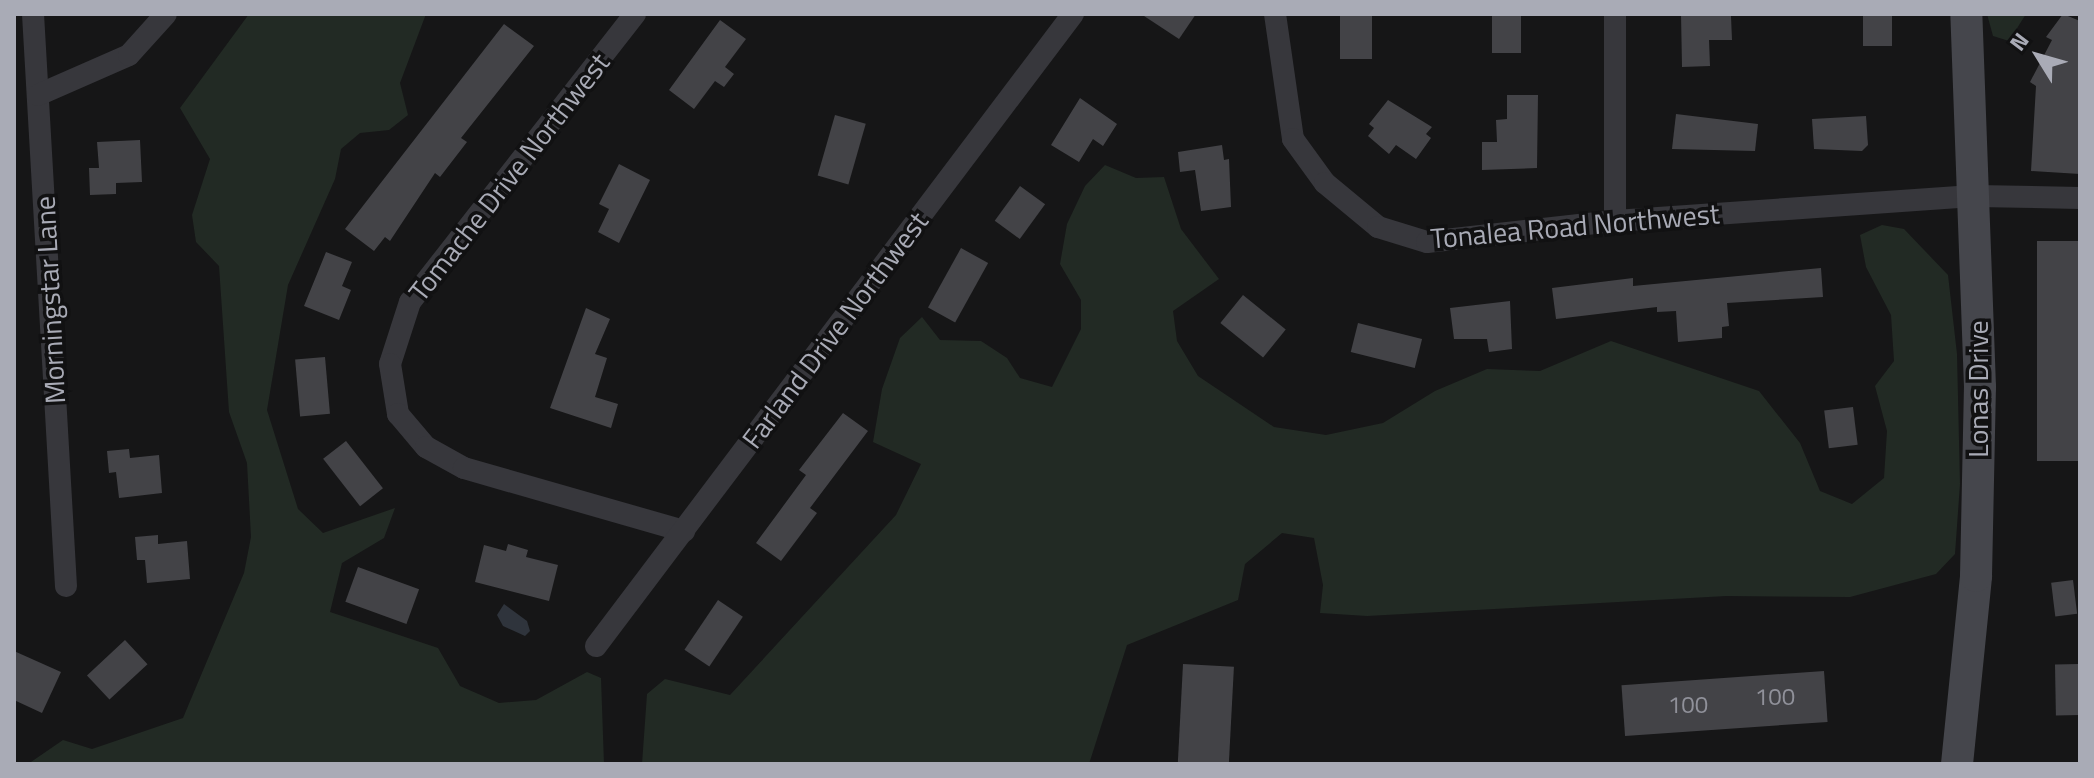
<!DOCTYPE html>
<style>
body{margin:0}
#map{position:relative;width:2094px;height:778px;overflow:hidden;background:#161617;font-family:"Titillium Web",sans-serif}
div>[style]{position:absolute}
.green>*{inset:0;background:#222a24}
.water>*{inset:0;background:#2f343c}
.building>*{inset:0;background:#434347;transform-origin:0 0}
.street>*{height:22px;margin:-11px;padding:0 11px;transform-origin:11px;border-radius:11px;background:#37373c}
.secondary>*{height:32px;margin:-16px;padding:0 16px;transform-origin:16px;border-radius:16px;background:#45464c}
span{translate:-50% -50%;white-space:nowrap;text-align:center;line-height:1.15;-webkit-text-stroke:7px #111112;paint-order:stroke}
.number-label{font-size:24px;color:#90919a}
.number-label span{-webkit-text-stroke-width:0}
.street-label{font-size:28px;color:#a9abb6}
.frame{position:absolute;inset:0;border:16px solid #a9abb6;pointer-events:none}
.north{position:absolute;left:1998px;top:16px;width:80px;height:80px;-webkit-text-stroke:6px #111112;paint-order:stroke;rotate:307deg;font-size:22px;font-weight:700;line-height:32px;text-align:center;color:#a9abb6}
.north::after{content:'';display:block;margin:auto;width:28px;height:36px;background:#a9abb6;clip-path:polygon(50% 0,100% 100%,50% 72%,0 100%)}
</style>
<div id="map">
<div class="green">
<i style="clip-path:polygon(249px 14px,426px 14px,400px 83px,408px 115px,389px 130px,360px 133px,341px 149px,335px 179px,288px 285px,267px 410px,298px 509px,323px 533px,395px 508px,384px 538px,342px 563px,330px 612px,438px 648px,460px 686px,499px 703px,536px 700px,587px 672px,601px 678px,604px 764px,28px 764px,63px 740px,92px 749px,183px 718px,244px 573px,251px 537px,247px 463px,229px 412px,219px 266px,196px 242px,192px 215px,210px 159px,180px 108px)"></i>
<i style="clip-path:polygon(1987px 14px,2026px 14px,2009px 41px,1993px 36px)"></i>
<i style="clip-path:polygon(1105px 165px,1136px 178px,1164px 177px,1181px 229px,1219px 279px,1173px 311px,1177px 341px,1198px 376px,1274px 427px,1326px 435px,1383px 423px,1435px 391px,1487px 369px,1540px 371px,1611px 341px,1759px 391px,1800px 443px,1820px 491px,1852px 504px,1884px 478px,1887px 431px,1875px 386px,1894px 361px,1891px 315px,1866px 267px,1860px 235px,1882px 225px,1904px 229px,1948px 275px,1957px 354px,1960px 484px,1955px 554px,1936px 574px,1850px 597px,1726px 596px,1367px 616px,1320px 613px,1323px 585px,1314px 538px,1282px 533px,1245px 564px,1238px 600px,1127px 645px,1089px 764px,642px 764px,647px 694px,665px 679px,730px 695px,896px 515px,921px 464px,873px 442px,882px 389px,900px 338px,922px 317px,940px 340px,981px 341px,1007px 358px,1020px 378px,1052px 387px,1081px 329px,1081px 300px,1060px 264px,1067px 224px,1085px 186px)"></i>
</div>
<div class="water">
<i style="clip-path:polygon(504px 604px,527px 621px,530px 631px,525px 636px,503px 626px,497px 615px)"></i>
</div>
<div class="building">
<i style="clip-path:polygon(1141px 14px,1196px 14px,1179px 39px)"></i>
<i style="left:1340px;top:14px;width:32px;height:45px"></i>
<i style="left:1492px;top:14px;width:29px;height:39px"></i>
<i style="clip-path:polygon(1681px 14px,1731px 16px,1732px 40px,1709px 40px,1710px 66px,1682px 67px)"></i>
<i style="left:1863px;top:14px;width:29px;height:32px"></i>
<i style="clip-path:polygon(2063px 14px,2080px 21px,2080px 174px,2031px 171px,2036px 86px,2030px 82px,2052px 40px,2046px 37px)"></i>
<i style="clip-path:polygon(720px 20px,746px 39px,725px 67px,734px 74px,724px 87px,715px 81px,694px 109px,669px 90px)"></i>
<i style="clip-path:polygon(504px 24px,534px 46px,461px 138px,467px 142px,440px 177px,435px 173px,390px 241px,385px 237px,374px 251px,345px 229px)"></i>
<i style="clip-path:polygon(1507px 95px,1538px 95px,1537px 168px,1482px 170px,1482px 142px,1497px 142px,1496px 120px,1507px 119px)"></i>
<i style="clip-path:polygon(1080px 98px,1117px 124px,1103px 146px,1093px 139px,1079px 162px,1051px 145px)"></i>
<i style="clip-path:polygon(1388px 100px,1432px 127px,1426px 134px,1431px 138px,1416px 159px,1396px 145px,1389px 154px,1368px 136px,1374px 128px,1369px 124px)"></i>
<i style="clip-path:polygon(1676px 114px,1758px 124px,1755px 151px,1672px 149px)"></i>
<i style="left:835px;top:115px;width:32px;height:63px;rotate:16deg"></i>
<i style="clip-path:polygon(1866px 116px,1868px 145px,1862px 151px,1814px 149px,1812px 119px)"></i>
<i style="clip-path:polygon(140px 140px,142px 182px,116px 183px,116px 194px,90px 195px,89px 168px,99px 168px,97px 142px)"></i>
<i style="clip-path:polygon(1222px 145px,1224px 160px,1229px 159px,1231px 207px,1201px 211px,1195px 170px,1180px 172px,1178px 152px)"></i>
<i style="clip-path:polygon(619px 164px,650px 180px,619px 243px,598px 232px,609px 209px,599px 204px)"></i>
<i style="left:1020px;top:186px;width:31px;height:43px;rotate:36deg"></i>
<i style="left:2080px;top:241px;width:220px;height:43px;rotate:90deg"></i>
<i style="left:961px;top:248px;width:31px;height:68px;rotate:29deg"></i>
<i style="clip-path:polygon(326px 252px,352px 262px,342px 286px,351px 290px,339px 320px,304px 306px)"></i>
<i style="clip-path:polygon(1821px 268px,1823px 297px,1727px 303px,1729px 326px,1722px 327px,1722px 338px,1678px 342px,1676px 311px,1657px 312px,1657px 307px,1556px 319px,1552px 288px,1633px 278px,1633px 286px)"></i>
<i style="left:1243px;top:295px;width:55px;height:36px;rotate:39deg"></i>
<i style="clip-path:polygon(1510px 301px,1512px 349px,1489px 352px,1487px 339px,1454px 339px,1450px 308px)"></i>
<i style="clip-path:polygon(586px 308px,610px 319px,595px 354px,607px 358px,595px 397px,618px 404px,611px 428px,550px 408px)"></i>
<i style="left:1358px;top:323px;width:66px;height:30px;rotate:14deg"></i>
<i style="left:325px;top:357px;width:57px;height:30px;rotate:85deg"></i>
<i style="left:1853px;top:407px;width:38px;height:29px;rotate:83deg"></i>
<i style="clip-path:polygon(843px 413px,868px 431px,810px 508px,817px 513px,781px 561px,756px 543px,806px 475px,799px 470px)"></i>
<i style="left:346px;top:441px;width:60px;height:29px;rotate:52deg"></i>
<i style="clip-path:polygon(129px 449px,130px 458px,159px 455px,162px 493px,119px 498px,116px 472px,109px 473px,107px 451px)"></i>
<i style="clip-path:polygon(158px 535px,158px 544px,187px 541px,190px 579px,147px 583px,145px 560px,137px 560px,135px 537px)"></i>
<i style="clip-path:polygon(508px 544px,528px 550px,526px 557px,558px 565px,549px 601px,475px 582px,484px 545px,506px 551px)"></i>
<i style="left:358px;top:567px;width:65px;height:37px;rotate:20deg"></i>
<i style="left:2073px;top:580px;width:34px;height:22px;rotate:83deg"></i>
<i style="left:718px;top:600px;width:30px;height:60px;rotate:34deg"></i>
<i style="left:125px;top:640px;width:33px;height:52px;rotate:47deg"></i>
<i style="clip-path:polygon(14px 651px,61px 672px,42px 713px,14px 700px)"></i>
<i style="left:1183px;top:664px;width:51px;height:100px;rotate:3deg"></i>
<i style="left:2079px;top:664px;width:51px;height:24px;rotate:89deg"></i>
<i style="left:1824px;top:671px;width:51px;height:203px;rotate:86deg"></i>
</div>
<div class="street">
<i style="left:33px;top:14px;width:573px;rotate:86.7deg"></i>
<i style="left:635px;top:14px;width:365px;rotate:128deg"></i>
<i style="left:410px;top:302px;width:65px;rotate:107.9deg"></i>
<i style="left:390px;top:364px;width:51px;rotate:80.9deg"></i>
<i style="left:398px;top:414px;width:43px;rotate:49.7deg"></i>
<i style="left:426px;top:447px;width:43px;rotate:28.9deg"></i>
<i style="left:464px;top:468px;width:229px;rotate:16deg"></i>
<i style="left:1275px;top:14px;width:126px;rotate:81.8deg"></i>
<i style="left:1293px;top:139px;width:54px;rotate:54deg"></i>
<i style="left:1325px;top:183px;width:69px;rotate:39.7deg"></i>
<i style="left:1378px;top:227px;width:51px;rotate:17deg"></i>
<i style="left:1427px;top:242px;width:189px;rotate:-6.4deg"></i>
<i style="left:1615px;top:221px;width:362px;rotate:-4deg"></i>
<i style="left:1976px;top:196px;width:104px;rotate:1.1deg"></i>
<i style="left:38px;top:95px;width:99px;rotate:-23.7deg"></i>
<i style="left:129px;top:55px;width:55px;rotate:-47.9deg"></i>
<i style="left:1615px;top:221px;width:207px;rotate:-90deg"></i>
<i style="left:596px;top:646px;width:792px;rotate:-52.96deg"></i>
</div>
<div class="secondary">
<i style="left:1957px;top:764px;width:189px;rotate:-84.2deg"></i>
<i style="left:1976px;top:576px;width:189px;rotate:-88.8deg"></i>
<i style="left:1980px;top:387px;width:373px;rotate:-92.1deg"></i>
</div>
<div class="number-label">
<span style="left:1775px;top:697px">100</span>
<span style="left:1688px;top:705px">100</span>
</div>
<div class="street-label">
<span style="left:509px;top:177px;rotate:-52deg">Tomache Drive Northwest</span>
<span style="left:1575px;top:226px;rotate:-5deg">Tonalea Road Northwest</span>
<span style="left:50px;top:300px;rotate:-93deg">Morningstar Lane</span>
<span style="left:835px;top:330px;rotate:-53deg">Farland Drive Northwest</span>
<span style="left:1978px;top:389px;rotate:-90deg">Lonas Drive</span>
</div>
<div class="frame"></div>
<div class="north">N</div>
</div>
